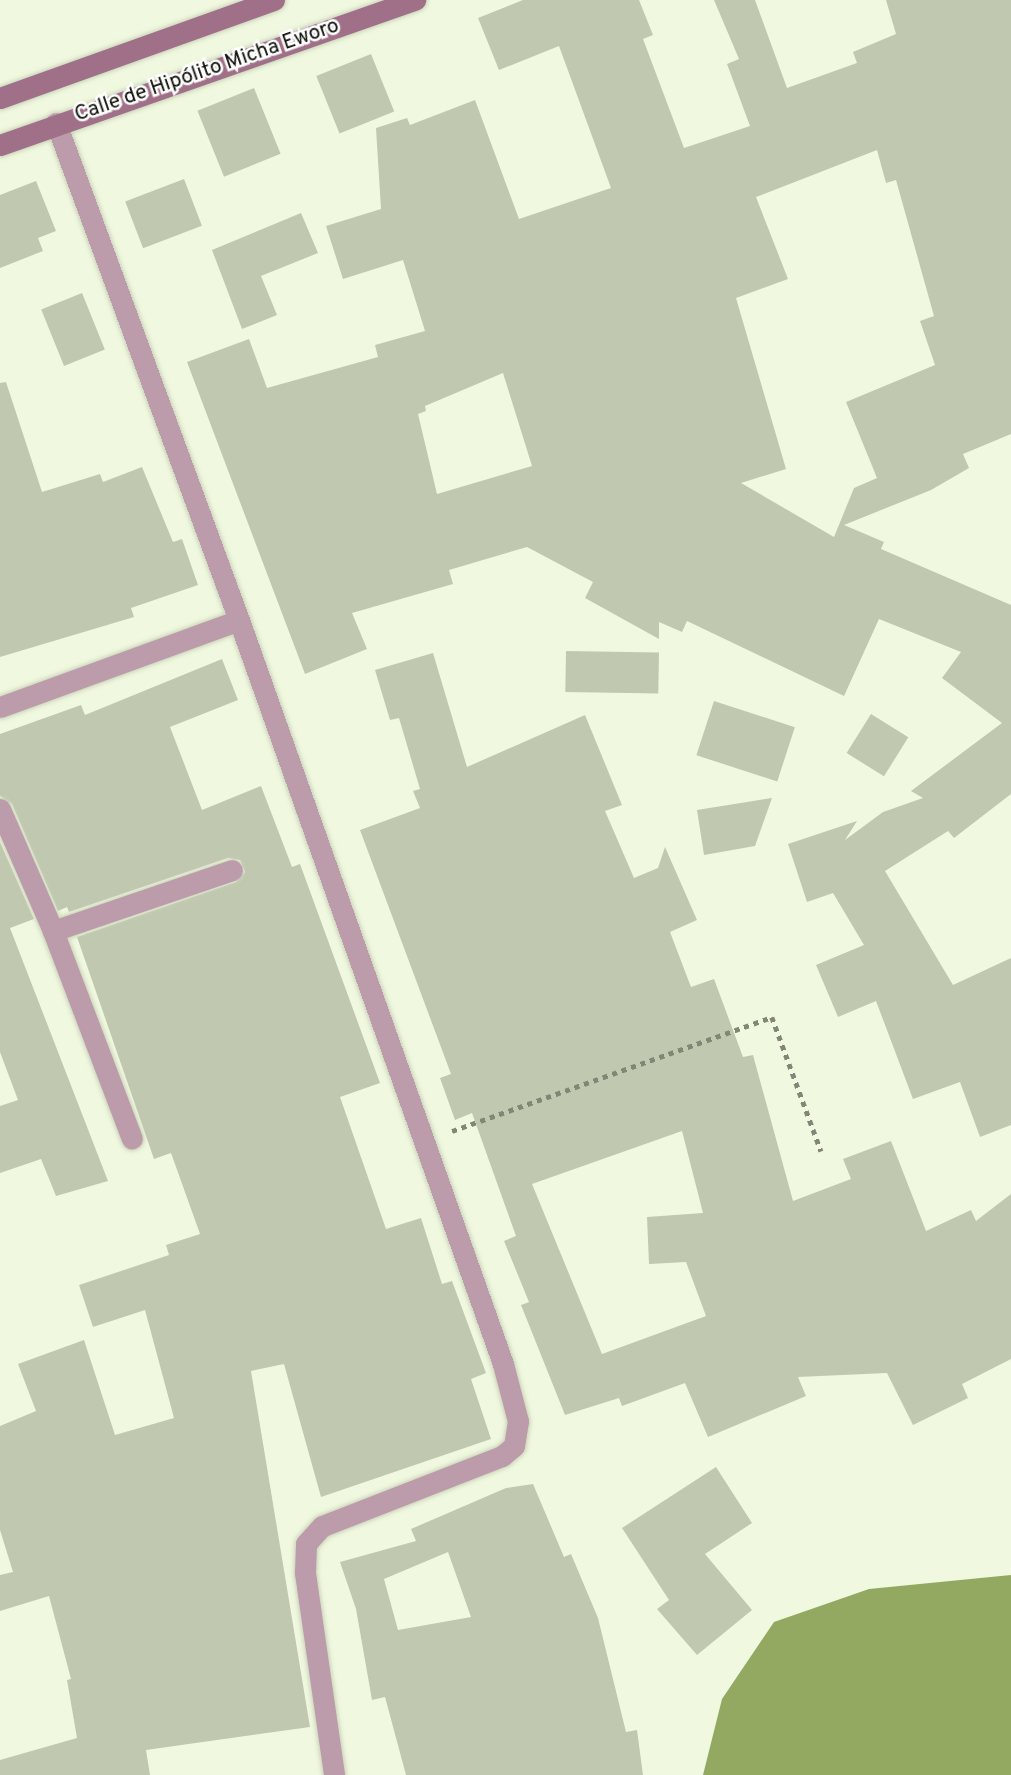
<!DOCTYPE html>
<meta charset="utf-8">
<style>
body{margin:0}
#map{position:relative;width:1011px;height:1775px;overflow:hidden;background:#f0f9df;font-family:Overpass,sans-serif}
div>[style]{position:absolute}
.water>*{inset:0;background:#93a962}
.building>*{inset:0;background:#c0c8b0;transform-origin:0 0}
.path>*{height:4.5px;margin-top:-2.25px;transform-origin:0;background:repeating-linear-gradient(90deg,#818776 0 5px,transparent 0 10px)}
.roads{filter:drop-shadow(0 0 2px #cbd3bc) drop-shadow(0 0 2px #cbd3bc)}
.lane>*{height:21px;margin:-10.5px;padding:0 10.5px;transform-origin:10.5px;border-radius:10.5px;background:#bc9baa}
.street>*{height:21px;margin:-10.5px;padding:0 10.5px;transform-origin:10.5px;border-radius:10.5px;background:#bc9baa}
.secondary>*{height:21px;margin:-10.5px;padding:0 10.5px;transform-origin:10.5px;border-radius:10.5px;background:#9f7087}
span{translate:-50% -50%;white-space:nowrap;text-align:center;line-height:1.15;-webkit-text-stroke:5px #fff;paint-order:stroke}
.street-label{font-size:21px;color:#0b0e06}
</style>
<div id="map">
<div class="water">
<i style="clip-path:polygon(1011px 1575px,1011px 1775px,703px 1775px,722px 1699px,774px 1622px,869px 1589px)"></i>
</div>
<div class="building">
<i style="clip-path:polygon(evenodd,523px 0,639px 0,653px 35px,643px 39px,684px 148px,750px 126px,727px 64px,739px 59px,714px 0,755px 0,787px 88px,857px 63px,853px 52px,896px 34px,886px 0,1011px 0,1011px 434px,963px 454px,969px 468px,931px 490px,844px 525px,884px 542px,881px 549px,1011px 605px,1011px 794px,954px 838px,948px 831px,885px 871px,953px 985px,1011px 958px,1011px 1125px,980px 1137px,960px 1082px,913px 1099px,876px 1001px,838px 1017px,816px 965px,864px 945px,833px 893px,807px 902px,788px 844px,857px 821px,845px 840px,883px 812px,923px 798px,911px 791px,1002px 723px,942px 678px,961px 652px,879px 619px,844px 696px,687px 621px,682px 632px,659px 622px,659px 639px,585px 598px,593px 582px,527px 547px,449px 570px,453px 584px,352px 613px,367px 649px,305px 674px,187px 362px,249px 339px,267px 388px,378px 357px,375px 345px,425px 331px,403px 260px,343px 279px,326px 226px,381px 209px,376px 128px,407px 118px,410px 125px,475px 100px,519px 219px,611px 188px,559px 46px,499px 70px,478px 18px,523px 0,877px 150px,886px 183px,896px 180px,934px 316px,920px 321px,935px 365px,846px 402px,877px 478px,854px 488px,834px 537px,741px 483px,786px 469px,736px 298px,788px 279px,756px 197px,877px 150px,523px 0,503px 373px,532px 466px,437px 494px,418px 414px,426px 411px,425px 406px,503px 373px)"></i>
<i style="left:371px;top:54px;width:62px;height:59px;rotate:68deg"></i>
<i style="left:254px;top:88px;width:71px;height:61px;rotate:68deg"></i>
<i style="left:184px;top:179px;width:50px;height:63px;rotate:69deg"></i>
<i style="clip-path:polygon(36px 181px,56px 231px,38px 238px,43px 251px,0 268px,0 195px)"></i>
<i style="clip-path:polygon(301px 213px,318px 253px,261px 276px,277px 315px,242px 329px,212px 250px)"></i>
<i style="left:82px;top:293px;width:61px;height:44px;rotate:68deg"></i>
<i style="clip-path:polygon(6px 382px,42px 492px,100px 474px,103px 482px,142px 467px,173px 542px,182px 539px,198px 585px,131px 608px,134px 617px,0 657px,0 383px)"></i>
<i style="left:566px;top:651px;width:93px;height:41px;rotate:1deg"></i>
<i style="clip-path:polygon(evenodd,433px 653px,467px 767px,585px 715px,622px 805px,605px 811px,634px 878px,658px 868px,665px 847px,697px 920px,670px 932px,691px 987px,714px 979px,743px 1057px,753px 1055px,793px 1201px,851px 1179px,843px 1159px,891px 1141px,926px 1231px,971px 1210px,976px 1221px,1011px 1194px,1011px 1359px,962px 1384px,968px 1398px,913px 1425px,887px 1373px,798px 1377px,806px 1396px,708px 1437px,685px 1383px,622px 1406px,619px 1398px,565px 1415px,521px 1305px,529px 1302px,504px 1241px,516px 1236px,472px 1113px,455px 1120px,440px 1078px,451px 1074px,360px 830px,420px 808px,413px 791px,420px 789px,399px 718px,390px 720px,375px 670px,433px 653px,682px 1131px,703px 1213px,647px 1217px,649px 1264px,686px 1262px,706px 1316px,602px 1354px,532px 1184px,682px 1131px)"></i>
<i style="clip-path:polygon(222px 659px,238px 700px,170px 727px,202px 810px,261px 786px,292px 867px,300px 864px,380px 1083px,340px 1097px,386px 1229px,421px 1218px,442px 1284px,452px 1281px,486px 1373px,471px 1379px,491px 1439px,321px 1497px,284px 1364px,251px 1371px,310px 1727px,146px 1750px,150px 1775px,0 1775px,0 1760px,77px 1738px,67px 1680px,71px 1679px,49px 1596px,0 1611px,0 1575px,13px 1572px,0 1530px,0 1426px,36px 1411px,18px 1364px,84px 1340px,115px 1435px,174px 1418px,145px 1310px,93px 1327px,79px 1285px,169px 1255px,166px 1245px,200px 1234px,171px 1153px,154px 1159px,77px 937px,236px 882px,245px 872px,240px 860px,228px 858px,69px 912px,67px 907px,58px 911px,12px 804px,0 796px,0 734px,81px 705px,85px 715px)"></i>
<i style="left:714px;top:701px;width:85px;height:57px;rotate:18deg"></i>
<i style="left:871px;top:714px;width:44px;height:46px;rotate:32deg"></i>
<i style="clip-path:polygon(772px 798px,755px 846px,704px 855px,697px 810px)"></i>
<i style="clip-path:polygon(0 842px,34px 919px,10px 928px,108px 1181px,56px 1196px,41px 1159px,0 1173px,0 1106px,18px 1100px,0 1052px)"></i>
<i style="clip-path:polygon(716px 1467px,752px 1523px,705px 1554px,752px 1610px,697px 1655px,657px 1609px,669px 1600px,622px 1528px)"></i>
<i style="clip-path:polygon(evenodd,533px 1484px,564px 1557px,571px 1554px,598px 1618px,626px 1732px,637px 1730px,643px 1775px,406px 1775px,385px 1697px,372px 1700px,356px 1609px,340px 1562px,416px 1541px,411px 1529px,506px 1488px,533px 1484px,448px 1552px,471px 1617px,398px 1630px,384px 1579px,448px 1552px)"></i>
</div>
<div class="path">
<i style="left:452px;top:1131px;width:340px;rotate:-19.6deg"></i>
<i style="left:772px;top:1017px;width:143px;rotate:69.9deg"></i>
</div>
<div class="roads">
<div class="lane">
<i style="left:0;top:809px;width:133px;rotate:66.5deg"></i>
<i style="left:53px;top:931px;width:222px;rotate:69.2deg"></i>
<i style="left:53px;top:931px;width:189px;rotate:-18.8deg"></i>
</div>
<div class="street">
<i style="left:56px;top:123px;width:530px;rotate:69.79deg"></i>
<i style="left:239px;top:620px;width:789px;rotate:70.46deg"></i>
<i style="left:503px;top:1364px;width:59px;rotate:75.3deg"></i>
<i style="left:518px;top:1421px;width:25px;rotate:99deg"></i>
<i style="left:514px;top:1446px;width:16px;rotate:140deg"></i>
<i style="left:502px;top:1456px;width:193px;rotate:158.7deg"></i>
<i style="left:322px;top:1526px;width:24px;rotate:132deg"></i>
<i style="left:306px;top:1544px;width:29px;rotate:92deg"></i>
<i style="left:305px;top:1573px;width:204px;rotate:81.8deg"></i>
<i style="left:0;top:707px;width:254px;rotate:-20deg"></i>
</div>
<div class="secondary">
<i style="left:0;top:98px;width:291px;rotate:-19.7deg"></i>
<i style="left:0;top:145px;width:440px;rotate:-19.3deg"></i>
</div>
</div>
<div class="street-label">
<span style="left:207px;top:71px;rotate:-19deg">Calle de Hipólito Micha Eworo</span>
</div>
</div>
